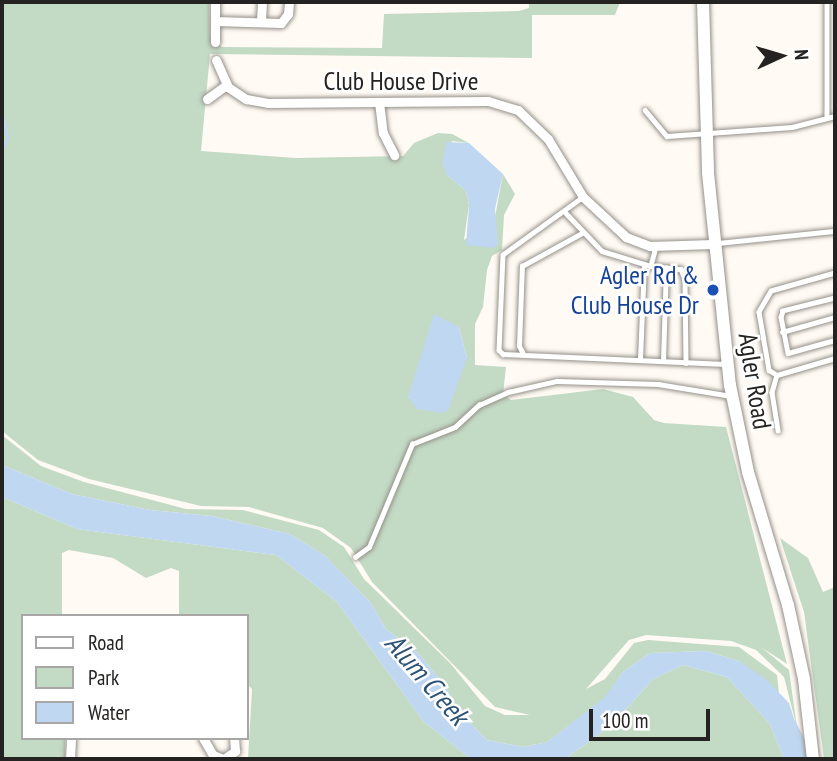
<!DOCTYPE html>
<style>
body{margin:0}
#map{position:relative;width:837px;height:761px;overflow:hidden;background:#fffaf3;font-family:"PT Sans Narrow",sans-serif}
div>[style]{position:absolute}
.green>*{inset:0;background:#c3dac5}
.water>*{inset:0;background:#bfd7f0}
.stream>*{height:2.5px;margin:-1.25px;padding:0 1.25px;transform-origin:1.25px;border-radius:1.25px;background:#bfd7f0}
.river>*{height:14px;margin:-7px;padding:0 7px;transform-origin:7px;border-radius:7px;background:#bfd7f0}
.roads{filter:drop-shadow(0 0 2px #949089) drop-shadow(0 0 2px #949089)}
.service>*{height:4.5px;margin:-2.25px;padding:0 2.25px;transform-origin:2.25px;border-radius:2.25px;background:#fff}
.minor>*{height:9px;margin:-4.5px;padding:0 4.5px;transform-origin:4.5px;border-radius:4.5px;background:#fff}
.secondary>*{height:12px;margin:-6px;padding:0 6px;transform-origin:6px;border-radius:6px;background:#fff}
.dots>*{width:19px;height:19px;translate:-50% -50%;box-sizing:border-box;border:4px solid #fff;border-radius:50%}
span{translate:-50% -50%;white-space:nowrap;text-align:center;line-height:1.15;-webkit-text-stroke:5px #fff;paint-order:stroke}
.street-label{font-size:26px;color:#252321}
.transit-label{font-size:26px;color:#164399}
.right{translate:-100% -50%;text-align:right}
.water-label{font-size:28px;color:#2d5376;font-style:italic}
.frame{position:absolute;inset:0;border:4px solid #252321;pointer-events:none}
.legend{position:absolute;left:21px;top:614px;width:228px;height:126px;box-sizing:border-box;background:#fff;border:2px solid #a8a7a6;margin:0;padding:9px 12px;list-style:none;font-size:21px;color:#252321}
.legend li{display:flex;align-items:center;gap:14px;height:35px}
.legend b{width:35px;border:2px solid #a8a7a6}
.north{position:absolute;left:746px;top:21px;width:70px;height:70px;-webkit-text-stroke:5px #fff;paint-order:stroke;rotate:86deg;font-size:19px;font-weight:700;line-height:28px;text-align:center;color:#252321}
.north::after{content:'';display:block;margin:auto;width:24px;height:32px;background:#252321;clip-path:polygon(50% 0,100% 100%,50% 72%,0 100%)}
.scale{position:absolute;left:589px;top:709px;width:121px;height:32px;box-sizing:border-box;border:4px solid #252321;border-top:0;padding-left:9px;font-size:21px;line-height:24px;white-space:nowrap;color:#252321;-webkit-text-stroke:5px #fff;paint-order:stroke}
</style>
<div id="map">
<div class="green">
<i style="clip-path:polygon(evenodd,2px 2px,209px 2px,210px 38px,222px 47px,382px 48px,384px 14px,519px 11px,529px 8px,529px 2px,620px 2px,615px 15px,532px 15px,532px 58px,210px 54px,201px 151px,296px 158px,403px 156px,414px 143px,438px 133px,452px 134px,469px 143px,452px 141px,447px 175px,466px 191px,469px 205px,464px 240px,495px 217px,503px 174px,515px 194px,504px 215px,502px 250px,492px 256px,487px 270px,483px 307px,475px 324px,475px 365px,506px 367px,503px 394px,511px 400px,603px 389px,633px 397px,654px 420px,664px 423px,726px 427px,787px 664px,761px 647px,789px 670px,797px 728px,784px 677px,756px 650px,731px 641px,646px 635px,629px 640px,586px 689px,605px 679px,634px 643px,648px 640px,739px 647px,777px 675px,779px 693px,739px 661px,706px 651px,650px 653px,623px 672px,605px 698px,547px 742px,523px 747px,487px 740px,463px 716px,444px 684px,418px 653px,386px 629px,370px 602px,324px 555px,290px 534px,212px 516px,150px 510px,72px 494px,2px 465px,2px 435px,41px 466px,84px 482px,186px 509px,243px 510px,319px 530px,344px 547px,364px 579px,450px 663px,485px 706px,505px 715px,530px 715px,495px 707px,372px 582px,351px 548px,323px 528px,249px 507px,201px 506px,89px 479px,38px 460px,2px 431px,2px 2px,459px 327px,467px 358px,408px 398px,416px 373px,459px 327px)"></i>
<i style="clip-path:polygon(2px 497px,77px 529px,276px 555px,337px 602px,424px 722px,471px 759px,248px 759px,252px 689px,247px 684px,247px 616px,179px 616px,179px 571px,171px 568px,146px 578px,113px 558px,69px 550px,62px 553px,62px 616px,23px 616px,23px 738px,65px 738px,65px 759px,2px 759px)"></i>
<i style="clip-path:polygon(780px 538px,808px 558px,823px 592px,835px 587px,835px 759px,824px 759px,804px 612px)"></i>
<i style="clip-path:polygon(683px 665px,727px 677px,770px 724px,784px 759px,565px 759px,613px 724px,653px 679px)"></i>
</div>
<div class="water">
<i style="clip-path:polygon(446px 142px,469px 143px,503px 174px,495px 209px,498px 244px,494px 248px,466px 245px,469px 205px,466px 191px,447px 175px,442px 164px)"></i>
<i style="clip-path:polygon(434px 314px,459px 327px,467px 358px,448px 411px,442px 413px,417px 409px,408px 397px)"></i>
<i style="clip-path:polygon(2px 465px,72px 494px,150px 510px,212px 516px,290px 534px,324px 555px,370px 602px,386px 629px,418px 653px,444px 684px,463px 716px,487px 740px,523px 747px,547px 742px,604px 698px,623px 672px,650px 653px,706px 651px,739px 661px,767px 680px,789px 703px,797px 728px,799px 759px,784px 759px,770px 724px,727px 677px,683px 665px,653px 679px,613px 724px,565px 759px,471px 759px,424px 722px,337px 602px,276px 555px,77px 529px,2px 497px)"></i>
</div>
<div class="stream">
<i style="left:2px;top:110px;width:29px;rotate:78deg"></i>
<i style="left:8px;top:138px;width:13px;rotate:117deg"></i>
</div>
<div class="river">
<i style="left:790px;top:726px;width:37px;rotate:63deg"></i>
</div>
<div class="roads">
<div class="service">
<i style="left:827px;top:2px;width:113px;rotate:90deg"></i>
<i style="left:645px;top:110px;width:34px;rotate:50deg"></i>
<i style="left:667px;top:136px;width:125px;rotate:-4.1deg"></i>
<i style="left:792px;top:127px;width:44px;rotate:-14.3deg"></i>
<i style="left:582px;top:198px;width:97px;rotate:144.2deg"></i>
<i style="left:503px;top:255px;width:95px;rotate:92.4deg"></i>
<i style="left:499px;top:350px;width:6px;rotate:45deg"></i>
<i style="left:503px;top:354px;width:222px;rotate:2.6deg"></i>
<i style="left:566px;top:213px;width:52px;rotate:46.5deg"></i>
<i style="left:602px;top:251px;width:51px;rotate:17deg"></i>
<i style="left:718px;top:243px;width:118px;rotate:-5.9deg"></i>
<i style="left:656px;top:247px;width:20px;rotate:105deg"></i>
<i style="left:651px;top:266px;width:30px;rotate:6deg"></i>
<i style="left:681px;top:269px;width:11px;rotate:68deg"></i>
<i style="left:685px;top:279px;width:84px;rotate:89.3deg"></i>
<i style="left:835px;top:273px;width:66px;rotate:164.3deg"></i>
<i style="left:771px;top:291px;width:24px;rotate:120deg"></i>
<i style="left:759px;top:312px;width:59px;rotate:80.2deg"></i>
<i style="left:769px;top:370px;width:9px;rotate:32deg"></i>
<i style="left:777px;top:375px;width:60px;rotate:-16.3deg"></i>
<i style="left:835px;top:298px;width:54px;rotate:166deg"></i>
<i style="left:783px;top:311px;width:6px;rotate:108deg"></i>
<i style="left:781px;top:317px;width:37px;rotate:79deg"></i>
<i style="left:788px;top:353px;width:49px;rotate:-15.5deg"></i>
<i style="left:782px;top:332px;width:55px;rotate:-15.8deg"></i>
<i style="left:523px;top:354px;width:9px;rotate:-117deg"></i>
<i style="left:519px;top:346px;width:80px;rotate:-87.9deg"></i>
<i style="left:522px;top:266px;width:68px;rotate:-28.8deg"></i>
<i style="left:640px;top:359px;width:94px;rotate:-87.6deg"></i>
<i style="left:663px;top:361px;width:93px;rotate:-88.2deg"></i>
<i style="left:777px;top:375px;width:18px;rotate:106deg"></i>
<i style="left:772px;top:392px;width:39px;rotate:81deg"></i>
<i style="left:355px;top:557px;width:17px;rotate:-36deg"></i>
<i style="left:369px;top:547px;width:112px;rotate:-67.3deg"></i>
<i style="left:412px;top:444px;width:46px;rotate:-21.6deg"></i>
<i style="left:455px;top:427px;width:33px;rotate:-43deg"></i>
<i style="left:479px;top:405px;width:32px;rotate:-24deg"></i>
<i style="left:508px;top:392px;width:50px;rotate:-12.7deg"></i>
<i style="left:557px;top:381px;width:101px;rotate:1.7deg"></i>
<i style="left:658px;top:384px;width:74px;rotate:9.3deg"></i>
</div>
<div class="minor">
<i style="left:215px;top:2px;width:40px;rotate:90deg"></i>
<i style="left:215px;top:21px;width:66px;rotate:1.7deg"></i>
<i style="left:281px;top:23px;width:11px;rotate:-52deg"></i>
<i style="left:288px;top:14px;width:12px;rotate:-85deg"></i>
<i style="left:261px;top:21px;width:19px;rotate:-87deg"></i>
<i style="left:216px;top:60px;width:30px;rotate:66deg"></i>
<i style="left:228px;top:87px;width:22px;rotate:34deg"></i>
<i style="left:246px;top:99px;width:22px;rotate:10deg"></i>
<i style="left:268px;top:103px;width:220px;rotate:-0.5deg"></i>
<i style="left:488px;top:101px;width:31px;rotate:17deg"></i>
<i style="left:518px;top:110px;width:42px;rotate:44deg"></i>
<i style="left:548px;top:139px;width:68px;rotate:58.9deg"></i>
<i style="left:583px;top:197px;width:59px;rotate:42.9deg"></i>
<i style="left:626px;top:237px;width:26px;rotate:21deg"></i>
<i style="left:650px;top:246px;width:63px;rotate:-1.8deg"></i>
<i style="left:207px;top:99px;width:24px;rotate:-36deg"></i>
<i style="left:379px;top:102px;width:31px;rotate:83deg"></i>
<i style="left:383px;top:133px;width:25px;rotate:63deg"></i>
<i style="left:203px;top:738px;width:20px;rotate:60deg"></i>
<i style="left:213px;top:755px;width:11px;rotate:22deg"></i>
<i style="left:70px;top:759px;width:21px;rotate:-87deg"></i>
<i style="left:224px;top:759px;width:14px;rotate:-36deg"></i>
<i style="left:235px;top:751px;width:13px;rotate:-94deg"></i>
</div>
<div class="secondary">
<i style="left:703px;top:2px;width:171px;rotate:88.3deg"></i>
<i style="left:708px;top:173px;width:213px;rotate:84.1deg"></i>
<i style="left:730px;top:385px;width:89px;rotate:78.3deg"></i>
<i style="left:748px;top:472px;width:139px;rotate:73.3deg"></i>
<i style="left:788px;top:605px;width:76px;rotate:77.8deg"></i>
<i style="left:804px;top:679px;width:81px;rotate:83.6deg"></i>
</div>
</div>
<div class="dots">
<i style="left:713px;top:290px;background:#1a4fb4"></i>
</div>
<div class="street-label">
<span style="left:401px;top:81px">Club House Drive</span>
<span style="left:755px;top:381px;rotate:81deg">Agler Road</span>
</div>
<div class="transit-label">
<span class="right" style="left:699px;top:290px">Agler Rd &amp;<br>Club House Dr</span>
</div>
<div class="water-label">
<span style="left:427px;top:679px;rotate:49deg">Alum Creek</span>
</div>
<div class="frame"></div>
<ul class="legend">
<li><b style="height:9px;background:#fff"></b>Road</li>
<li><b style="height:19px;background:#c3dac5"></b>Park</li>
<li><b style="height:19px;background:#bfd7f0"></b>Water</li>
</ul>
<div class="north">N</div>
<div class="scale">100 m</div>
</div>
